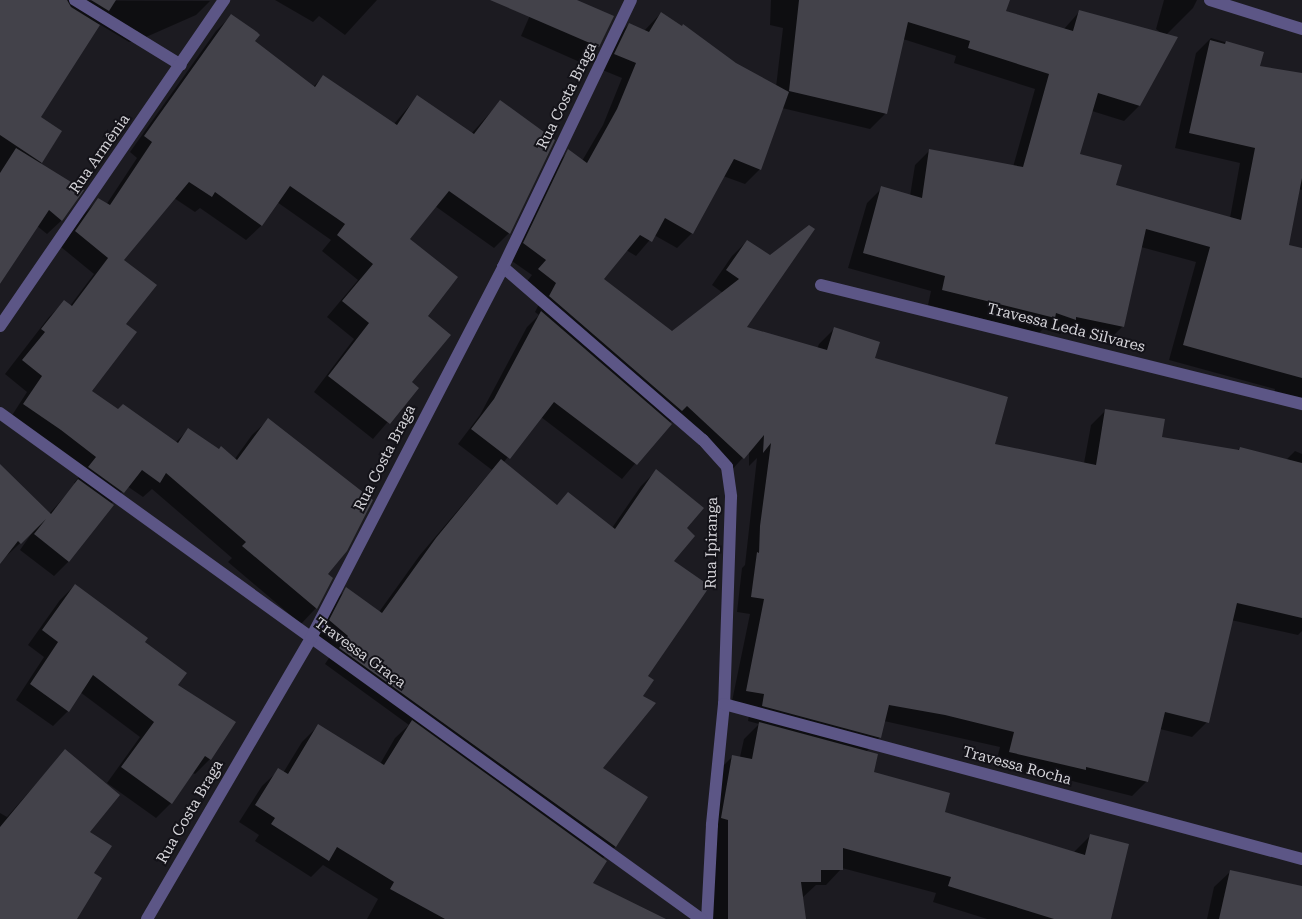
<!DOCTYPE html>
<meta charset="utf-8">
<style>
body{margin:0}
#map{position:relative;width:1302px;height:919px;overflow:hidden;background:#1c1b21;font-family:"Roboto Serif",serif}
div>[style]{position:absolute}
.shadow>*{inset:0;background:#0007}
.building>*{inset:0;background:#43424a}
.street>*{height:12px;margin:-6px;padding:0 6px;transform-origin:6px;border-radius:6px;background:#5c5686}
span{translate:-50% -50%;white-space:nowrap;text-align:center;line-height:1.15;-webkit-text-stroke:4px #131218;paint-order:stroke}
.street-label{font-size:15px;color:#d4d3d8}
</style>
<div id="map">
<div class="shadow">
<i style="clip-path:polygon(0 0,210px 1px,196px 15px,137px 41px,129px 42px,99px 24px,39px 117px,61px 132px,40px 164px,62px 220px,47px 234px,37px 226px,0 284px)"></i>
<i style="clip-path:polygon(275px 0,377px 0,345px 35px,319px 16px,313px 22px)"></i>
<i style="clip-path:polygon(541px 0,573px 0,598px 47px,582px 63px,521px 36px,534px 6px)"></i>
<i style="clip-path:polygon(771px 0,1009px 0,1005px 11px,1064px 29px,1080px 11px,1161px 33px,1156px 29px,1164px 0,1197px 0,1193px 8px,1166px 35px,1139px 106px,1124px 121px,1092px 111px,1079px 154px,1115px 186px,1230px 218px,1240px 163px,1175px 148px,1196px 53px,1211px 38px,1262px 53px,1258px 67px,1302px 74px,1302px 190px,1299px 189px,1288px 246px,1302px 249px,1302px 405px,1273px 398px,1275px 389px,1169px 360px,1196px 262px,1141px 247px,1123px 326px,1108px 341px,1062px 332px,1060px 334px,1043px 329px,1039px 333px,928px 305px,931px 291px,848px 268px,867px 203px,882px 188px,910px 196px,915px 165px,930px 150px,1013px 167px,1035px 89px,954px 63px,956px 56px,903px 39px,885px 114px,870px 129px,782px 108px,760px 169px,745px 184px,723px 176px,692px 233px,677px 248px,654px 235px,636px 256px,626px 250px,602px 279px,672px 333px,723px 293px,712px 285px,732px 256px,747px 241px,745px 328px,817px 349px,819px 344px,834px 329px,994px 445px,1084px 463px,1091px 425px,1106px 410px,1161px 438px,1237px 451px,1240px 448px,1286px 460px,1295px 451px,1302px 454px,1302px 631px,1298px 635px,1231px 620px,1207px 722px,1192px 737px,1160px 729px,1147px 781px,1132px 796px,1072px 781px,1069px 784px,995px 767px,1000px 747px,884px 721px,880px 737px,866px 752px,873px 773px,944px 812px,1074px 852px,1090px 836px,1110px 919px,987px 919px,933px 902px,936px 893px,842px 868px,826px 885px,816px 885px,802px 898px,804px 919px,712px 919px,717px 772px,733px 756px,740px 757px,744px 739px,759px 724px,748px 721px,750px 709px,731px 706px,750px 614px,737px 612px,742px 568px,745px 565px,757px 458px,749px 466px,749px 451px,729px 473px,672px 420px,622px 479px,541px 417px,503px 463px,556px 506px,568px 494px,612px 528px,641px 486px,656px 471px,686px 528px,672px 562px,641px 696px,601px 768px,646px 798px,615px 847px,602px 859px,591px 883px,613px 919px,367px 919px,378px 899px,323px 865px,311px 877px,255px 841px,259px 835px,239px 822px,262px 786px,279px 770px,283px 773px,302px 742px,318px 726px,380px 764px,395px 738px,409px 725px,325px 664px,333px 652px,314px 636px,331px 604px,347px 589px,379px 612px,420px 555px,492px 470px,458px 444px,480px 415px,527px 327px,539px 315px,535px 312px,542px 298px,524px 285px,532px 275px,509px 259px,554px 166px,569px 151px,582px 161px,603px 125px,622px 78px,600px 69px,614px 39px,629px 24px,644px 31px,661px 13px,735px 64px,776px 87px,783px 28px,770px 25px)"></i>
<i style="clip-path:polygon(231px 16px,253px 41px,313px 87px,323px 77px,394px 124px,417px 97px,471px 134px,500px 102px,509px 233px,494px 248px,435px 206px,409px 239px,426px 316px,411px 383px,417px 388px,373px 439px,314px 392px,354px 339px,327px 317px,358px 280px,322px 251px,331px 240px,277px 202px,262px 225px,246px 240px,200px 208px,195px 212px,174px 198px,123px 260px,124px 324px,90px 391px,118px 410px,175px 443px,189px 429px,234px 460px,252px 435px,268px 420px,326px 574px,332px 578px,316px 608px,301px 624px,228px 562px,232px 558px,152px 489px,143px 497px,127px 486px,111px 504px,69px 561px,54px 576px,20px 550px,34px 530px,0 562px,0 466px,49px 514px,76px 484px,74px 483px,82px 473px,9px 420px,27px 392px,5px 374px,49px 317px,64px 302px,70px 306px,94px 274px,61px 247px,83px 215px,98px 200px,106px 205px,137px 158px,130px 152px,216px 31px)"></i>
<i style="clip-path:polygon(75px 585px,144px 642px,177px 685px,210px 759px,195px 774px,193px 773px,171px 803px,156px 818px,107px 783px,140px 737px,80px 692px,68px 711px,53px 726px,16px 700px,44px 657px,28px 645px,60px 600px)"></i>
<i style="clip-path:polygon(65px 751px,88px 832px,93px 873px,75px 919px,0 919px,0 813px,7px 817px)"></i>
<i style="clip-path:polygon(1231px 871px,1302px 887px,1301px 919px,1207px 919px,1214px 887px)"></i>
</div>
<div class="building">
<i style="clip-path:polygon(0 0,67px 0,71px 7px,100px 25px,41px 117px,62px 131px,42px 163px,0 135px)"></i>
<i style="clip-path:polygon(91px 0,116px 0,109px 11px)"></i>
<i style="clip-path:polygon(490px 0,577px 0,614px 16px,599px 47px)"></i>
<i style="clip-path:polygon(799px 0,1010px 0,1006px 11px,1073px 31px,1079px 10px,1178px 37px,1140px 106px,1098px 93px,1080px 154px,1122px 165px,1116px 185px,1241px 220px,1255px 148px,1189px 133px,1210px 40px,1225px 44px,1226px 41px,1264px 52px,1260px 66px,1302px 73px,1302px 178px,1289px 245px,1302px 248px,1302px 378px,1183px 345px,1210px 247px,1146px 229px,1124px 327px,1076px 317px,1076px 320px,1056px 313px,1055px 318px,942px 290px,945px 276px,863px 253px,881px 186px,922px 198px,929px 149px,1023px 167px,1049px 74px,968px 48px,970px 41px,908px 22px,887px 114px,789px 91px)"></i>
<i style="clip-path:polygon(661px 12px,682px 26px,683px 24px,736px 63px,789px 92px,761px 170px,734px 159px,693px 234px,665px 218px,652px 242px,640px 235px,604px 279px,672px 331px,739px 279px,726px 270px,747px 240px,770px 255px,809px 225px,815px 229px,747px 327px,827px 350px,834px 327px,880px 342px,875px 358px,1008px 397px,995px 444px,1096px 465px,1105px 409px,1165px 419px,1162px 437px,1239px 450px,1240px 447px,1302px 463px,1302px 618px,1237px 603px,1209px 723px,1165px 712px,1148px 782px,1086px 767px,1086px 770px,1009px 752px,1014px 732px,945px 715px,889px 705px,881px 738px,762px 706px,764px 694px,746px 691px,764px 599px,751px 597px,757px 552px,759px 553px,760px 526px,771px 443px,763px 453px,764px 435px,744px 459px,687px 406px,682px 411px,549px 296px,556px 283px,538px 269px,546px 260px,523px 243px,568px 149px,587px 163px,617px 109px,636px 63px,614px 54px,629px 23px,649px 32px)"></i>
<i style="clip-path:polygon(231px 14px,257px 32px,260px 35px,255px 41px,315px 87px,323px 75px,397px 125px,417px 95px,474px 134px,500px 100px,555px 140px,510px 234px,449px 191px,410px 239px,458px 277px,428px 316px,451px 335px,412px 382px,419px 388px,390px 424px,328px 376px,369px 323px,342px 301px,373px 264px,337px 235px,345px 224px,290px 186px,262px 226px,215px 192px,212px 197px,189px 182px,124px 260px,157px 285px,126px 324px,137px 332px,92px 391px,118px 409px,123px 404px,178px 443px,188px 428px,219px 449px,221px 446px,237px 460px,268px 418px,373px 500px,347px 551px,328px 574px,333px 578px,317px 609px,242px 546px,246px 542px,166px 473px,160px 483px,142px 470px,124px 493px,88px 467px,96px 457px,61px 430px,23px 404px,42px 376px,22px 360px,45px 332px,41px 329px,64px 300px,72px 306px,108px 258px,75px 231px,98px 198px,110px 205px,152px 142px,144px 136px)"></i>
<i style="clip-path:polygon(16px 148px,84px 190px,62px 221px,49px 210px,0 284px,0 173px)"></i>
<i style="clip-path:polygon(541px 311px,672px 424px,637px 465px,554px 402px,510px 459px,471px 429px,494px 399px)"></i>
<i style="clip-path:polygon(501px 459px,557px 505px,568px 492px,615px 529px,656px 469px,704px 508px,687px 528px,695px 536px,674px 561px,710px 586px,648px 676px,654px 680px,643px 696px,656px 703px,603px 768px,648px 797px,616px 847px,339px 648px,348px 636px,329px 620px,346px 587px,382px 613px,436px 538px)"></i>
<i style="clip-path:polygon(0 464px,51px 514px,78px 479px,114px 505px,69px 562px,34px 534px,46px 519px,21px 544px,18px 541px,0 564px)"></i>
<i style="clip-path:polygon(75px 584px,148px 638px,145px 642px,187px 673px,178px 685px,236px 722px,211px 760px,205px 756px,172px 804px,121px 767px,154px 722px,93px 675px,69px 712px,30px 684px,58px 642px,42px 630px)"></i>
<i style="clip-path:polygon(412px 720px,607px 861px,593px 883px,666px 919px,445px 919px,390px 889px,394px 882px,337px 847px,329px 861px,271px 824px,275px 818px,255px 805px,278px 768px,288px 774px,318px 724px,384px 765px)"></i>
<i style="clip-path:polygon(759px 722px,878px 754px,874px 772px,950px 793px,945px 812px,1085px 855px,1090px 834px,1129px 844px,1111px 919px,1054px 919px,948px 886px,951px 877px,843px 848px,843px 870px,821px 870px,821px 882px,801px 882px,806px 919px,728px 919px,728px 820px,721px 818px,732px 755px,752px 759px)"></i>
<i style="clip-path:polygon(65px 749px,120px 795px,90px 832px,112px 846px,94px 873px,102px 878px,77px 919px,0 919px,0 827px)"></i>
<i style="clip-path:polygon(1230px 870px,1302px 886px,1302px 919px,1219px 919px)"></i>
</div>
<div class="street">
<i style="left:75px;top:0;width:124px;rotate:31.5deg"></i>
<i style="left:1210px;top:0;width:96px;rotate:17.5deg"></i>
<i style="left:503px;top:267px;width:264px;rotate:40.9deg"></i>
<i style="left:703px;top:440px;width:36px;rotate:48deg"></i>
<i style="left:727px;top:467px;width:30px;rotate:82deg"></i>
<i style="left:731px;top:497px;width:207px;rotate:91.9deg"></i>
<i style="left:724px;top:704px;width:122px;rotate:95.7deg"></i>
<i style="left:712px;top:825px;width:94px;rotate:93deg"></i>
<i style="left:821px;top:285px;width:496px;rotate:13.9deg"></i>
<i style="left:0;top:326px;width:396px;rotate:-55.5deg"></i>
<i style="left:0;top:413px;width:865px;rotate:35.82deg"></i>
<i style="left:724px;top:704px;width:598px;rotate:15.01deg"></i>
<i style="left:147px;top:919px;width:325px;rotate:-59.7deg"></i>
<i style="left:311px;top:638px;width:418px;rotate:-62.6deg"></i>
<i style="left:503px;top:267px;width:296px;rotate:-64.4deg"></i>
</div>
<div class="street-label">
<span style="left:567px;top:96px;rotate:-64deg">Rua Costa Braga</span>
<span style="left:100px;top:154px;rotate:-55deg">Rua Armênia</span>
<span style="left:1066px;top:328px;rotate:14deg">Travessa Leda Silvares</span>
<span style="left:385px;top:458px;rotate:-63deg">Rua Costa Braga</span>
<span style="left:712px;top:543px;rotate:-89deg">Rua Ipiranga</span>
<span style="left:360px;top:653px;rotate:36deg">Travessa Graça</span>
<span style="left:1017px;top:766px;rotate:15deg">Travessa Rocha</span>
<span style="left:190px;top:812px;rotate:-60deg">Rua Costa Braga</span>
</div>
</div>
